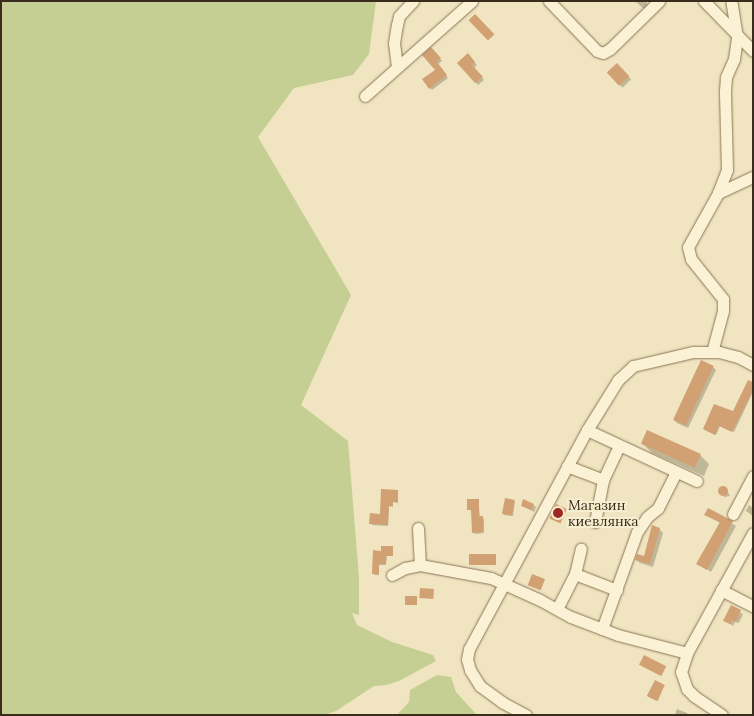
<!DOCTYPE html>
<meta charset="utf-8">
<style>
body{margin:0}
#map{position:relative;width:754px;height:716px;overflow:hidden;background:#f0e5c0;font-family:Lora,serif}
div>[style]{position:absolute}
.green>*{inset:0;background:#c5cf93}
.shadow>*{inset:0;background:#0003;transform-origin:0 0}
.building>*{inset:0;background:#d1a073;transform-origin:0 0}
.round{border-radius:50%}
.roads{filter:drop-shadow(0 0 1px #8b7557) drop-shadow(0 0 1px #8b7557)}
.minor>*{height:11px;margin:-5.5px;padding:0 5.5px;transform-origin:5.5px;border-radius:5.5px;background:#fbf1d4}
.dots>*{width:14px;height:14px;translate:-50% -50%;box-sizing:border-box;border:2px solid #f7eed0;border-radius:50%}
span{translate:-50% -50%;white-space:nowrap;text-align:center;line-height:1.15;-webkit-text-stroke:4px #f7eed0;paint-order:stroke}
.poi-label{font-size:14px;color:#392c1c}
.left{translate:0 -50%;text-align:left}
.frame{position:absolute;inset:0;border:2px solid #392c1c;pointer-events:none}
</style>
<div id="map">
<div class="green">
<i style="clip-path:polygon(1px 1px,376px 1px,369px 54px,353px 75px,294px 88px,258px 137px,351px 295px,301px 405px,348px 441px,359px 578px,359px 615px,352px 613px,357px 625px,392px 642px,433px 655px,436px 661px,399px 681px,386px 685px,374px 686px,336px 711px,324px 715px,1px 715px)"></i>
<i style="clip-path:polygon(437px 675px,451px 677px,456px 692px,477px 715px,397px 715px,409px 702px,410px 690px)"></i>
</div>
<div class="shadow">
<i style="clip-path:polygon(635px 1px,645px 1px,650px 7px,646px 11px)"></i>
<i style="clip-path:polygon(431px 49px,442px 61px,437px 65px,448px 78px,432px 90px,430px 88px,437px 70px)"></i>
<i style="clip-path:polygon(468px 55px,477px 65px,474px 68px,484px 80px,478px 85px,458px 63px)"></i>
<i style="left:617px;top:65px;width:20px;height:12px;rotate:45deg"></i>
<i style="clip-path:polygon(713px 367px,716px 370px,688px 428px,677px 423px,674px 420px)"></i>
<i style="clip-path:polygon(753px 383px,753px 392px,734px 432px,720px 426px,716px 435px,705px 430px,734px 412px)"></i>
<i style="clip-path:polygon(643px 444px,700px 455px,709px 464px,704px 476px,652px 453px)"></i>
<i style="clip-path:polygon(726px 488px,730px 496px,724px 497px,720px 489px)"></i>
<i style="clip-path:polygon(398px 491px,398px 503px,393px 502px,393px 507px,389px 506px,388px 526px,372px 525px)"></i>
<i style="clip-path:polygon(478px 500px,480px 517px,484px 519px,484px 533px,475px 534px,472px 511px,468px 509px)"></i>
<i style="clip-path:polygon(515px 501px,513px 516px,504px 515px,503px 514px)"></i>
<i style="clip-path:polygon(522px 505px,533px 505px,536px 507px,534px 512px)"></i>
<i style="clip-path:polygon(749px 505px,753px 508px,753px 516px,746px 511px)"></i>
<i style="clip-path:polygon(708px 509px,736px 526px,711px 572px,698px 563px,720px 523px,706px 515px)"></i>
<i style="clip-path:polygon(659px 529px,663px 533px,653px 567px,640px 563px,636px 560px,645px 557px)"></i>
<i style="clip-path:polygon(393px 547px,393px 556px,387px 556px,386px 565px,379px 565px,379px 575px,374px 575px,382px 552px)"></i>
<i style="clip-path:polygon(495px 555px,496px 565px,470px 565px)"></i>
<i style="clip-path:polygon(731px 607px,743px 614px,739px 623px,735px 622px,733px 626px,724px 620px)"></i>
<i style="clip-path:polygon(664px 686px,658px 701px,649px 697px)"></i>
<i style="clip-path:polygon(677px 709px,687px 713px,688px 715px,675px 715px)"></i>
</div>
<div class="building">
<i style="left:475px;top:14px;width:28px;height:9px;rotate:46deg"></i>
<i style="clip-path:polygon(431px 47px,441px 58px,437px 62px,447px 75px,429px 89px,422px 79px,435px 70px,422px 55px)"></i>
<i style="clip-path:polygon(468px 53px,475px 62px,472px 65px,483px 77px,475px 83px,457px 63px)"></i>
<i style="left:617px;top:63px;width:18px;height:14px;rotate:47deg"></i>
<i style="left:701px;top:360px;width:14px;height:66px;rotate:25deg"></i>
<i style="clip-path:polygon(748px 380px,753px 382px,753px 390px,732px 432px,719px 426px,715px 435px,703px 429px,714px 404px,733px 411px)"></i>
<i style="left:647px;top:430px;width:59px;height:15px;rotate:24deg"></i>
<i class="round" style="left:718px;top:486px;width:10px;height:10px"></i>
<i style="clip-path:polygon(381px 489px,398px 490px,398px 502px,393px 502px,393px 506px,389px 506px,388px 525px,369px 524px,370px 513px,380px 514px)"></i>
<i style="left:505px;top:498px;width:10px;height:16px;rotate:11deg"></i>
<i style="clip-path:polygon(467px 499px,479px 499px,479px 516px,483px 516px,483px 532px,472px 533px,471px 510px,467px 510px)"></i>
<i style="clip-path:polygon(523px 499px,534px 504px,531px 510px,521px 506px)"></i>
<i style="left:556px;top:504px;width:12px;height:16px;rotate:24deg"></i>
<i style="clip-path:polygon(708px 508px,733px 521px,707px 570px,696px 564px,720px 522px,704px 515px)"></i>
<i style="clip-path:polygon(652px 525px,660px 528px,650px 564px,635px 560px,637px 554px,644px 556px)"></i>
<i style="clip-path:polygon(381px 546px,393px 546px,393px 556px,386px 556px,386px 564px,379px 564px,379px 574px,372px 574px,373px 550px,381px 551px)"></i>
<i style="left:469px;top:554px;width:27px;height:11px"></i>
<i style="left:532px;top:574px;width:14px;height:12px;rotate:21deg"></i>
<i style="left:420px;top:588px;width:14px;height:10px;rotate:4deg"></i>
<i style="left:405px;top:596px;width:12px;height:9px"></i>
<i style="clip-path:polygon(731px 605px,741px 610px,736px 622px,732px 620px,730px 624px,723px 621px)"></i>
<i style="left:644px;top:655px;width:25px;height:11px;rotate:27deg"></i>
<i style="left:655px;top:680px;width:11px;height:18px;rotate:27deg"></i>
</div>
<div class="roads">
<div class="minor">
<i style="left:549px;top:1px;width:69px;rotate:46.2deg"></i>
<i style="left:597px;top:51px;width:6px;rotate:18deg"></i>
<i style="left:603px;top:53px;width:8px;rotate:-30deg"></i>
<i style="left:610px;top:49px;width:69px;rotate:-44.4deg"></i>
<i style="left:704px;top:1px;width:70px;rotate:45.6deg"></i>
<i style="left:397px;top:67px;width:24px;rotate:-97deg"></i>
<i style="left:394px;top:43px;width:18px;rotate:-81deg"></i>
<i style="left:397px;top:25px;width:9px;rotate:-77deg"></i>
<i style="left:399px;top:16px;width:21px;rotate:-47deg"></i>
<i style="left:365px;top:96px;width:143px;rotate:-41.6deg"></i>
<i style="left:718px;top:193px;width:38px;rotate:-25deg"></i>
<i style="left:712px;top:352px;width:42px;rotate:-75deg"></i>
<i style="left:723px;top:311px;width:12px;rotate:-90deg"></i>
<i style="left:723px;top:299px;width:51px;rotate:-128.7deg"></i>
<i style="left:691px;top:259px;width:12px;rotate:-104deg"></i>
<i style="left:688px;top:247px;width:62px;rotate:-60.9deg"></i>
<i style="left:718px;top:193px;width:25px;rotate:-69deg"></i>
<i style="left:727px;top:170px;width:79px;rotate:-91.5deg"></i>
<i style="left:725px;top:91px;width:14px;rotate:-86deg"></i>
<i style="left:726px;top:77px;width:20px;rotate:-66deg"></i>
<i style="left:734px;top:59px;width:22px;rotate:-82deg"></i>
<i style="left:737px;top:37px;width:36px;rotate:-99deg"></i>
<i style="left:587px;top:430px;width:121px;rotate:24.9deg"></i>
<i style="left:567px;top:466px;width:39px;rotate:21deg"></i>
<i style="left:733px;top:514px;width:43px;rotate:-62.2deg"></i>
<i style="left:595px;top:522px;width:43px;rotate:-79.2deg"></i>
<i style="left:603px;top:480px;width:38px;rotate:-65deg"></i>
<i style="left:418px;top:528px;width:37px;rotate:87deg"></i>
<i style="left:420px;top:565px;width:72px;rotate:10.4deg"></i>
<i style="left:491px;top:578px;width:54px;rotate:24.2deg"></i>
<i style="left:540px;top:600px;width:35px;rotate:29deg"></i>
<i style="left:571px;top:617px;width:50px;rotate:21deg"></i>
<i style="left:618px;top:635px;width:71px;rotate:14.6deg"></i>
<i style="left:575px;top:574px;width:45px;rotate:20.9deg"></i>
<i style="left:392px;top:575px;width:15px;rotate:-28deg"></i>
<i style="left:405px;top:568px;width:15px;rotate:-11deg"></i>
<i style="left:721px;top:590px;width:36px;rotate:27deg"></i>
<i style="left:557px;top:609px;width:39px;rotate:-63deg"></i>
<i style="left:575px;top:574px;width:26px;rotate:-77deg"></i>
<i style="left:602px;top:629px;width:103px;rotate:-70.2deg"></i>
<i style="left:637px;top:532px;width:18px;rotate:-56deg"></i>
<i style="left:647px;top:517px;width:14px;rotate:-39deg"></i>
<i style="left:658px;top:508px;width:40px;rotate:-63.4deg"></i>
<i style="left:526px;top:715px;width:27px;rotate:-152deg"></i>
<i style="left:502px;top:702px;width:27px;rotate:-144deg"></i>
<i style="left:480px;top:686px;width:19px;rotate:-122deg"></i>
<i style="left:470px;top:670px;width:11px;rotate:-105deg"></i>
<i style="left:467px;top:659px;width:10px;rotate:-79deg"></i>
<i style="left:469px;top:649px;width:249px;rotate:-61.7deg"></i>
<i style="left:587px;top:430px;width:59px;rotate:-58.2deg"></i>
<i style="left:618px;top:380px;width:21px;rotate:-43deg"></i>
<i style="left:633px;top:366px;width:62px;rotate:-13.1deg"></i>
<i style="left:693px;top:352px;width:26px"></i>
<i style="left:719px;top:352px;width:20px;rotate:15deg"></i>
<i style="left:738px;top:357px;width:17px;rotate:28deg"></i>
<i style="left:722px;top:715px;width:34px;rotate:-146deg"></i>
<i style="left:694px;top:696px;width:10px;rotate:-135deg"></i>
<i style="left:687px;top:689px;width:18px;rotate:-109deg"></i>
<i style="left:681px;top:672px;width:20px;rotate:-72deg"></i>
<i style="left:687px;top:653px;width:137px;rotate:-61.2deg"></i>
</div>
</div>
<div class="dots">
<i style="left:558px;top:513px;background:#9d2923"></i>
</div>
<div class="poi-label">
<span class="left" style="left:568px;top:513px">Магазин<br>киевлянка</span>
</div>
<div class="frame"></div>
</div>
